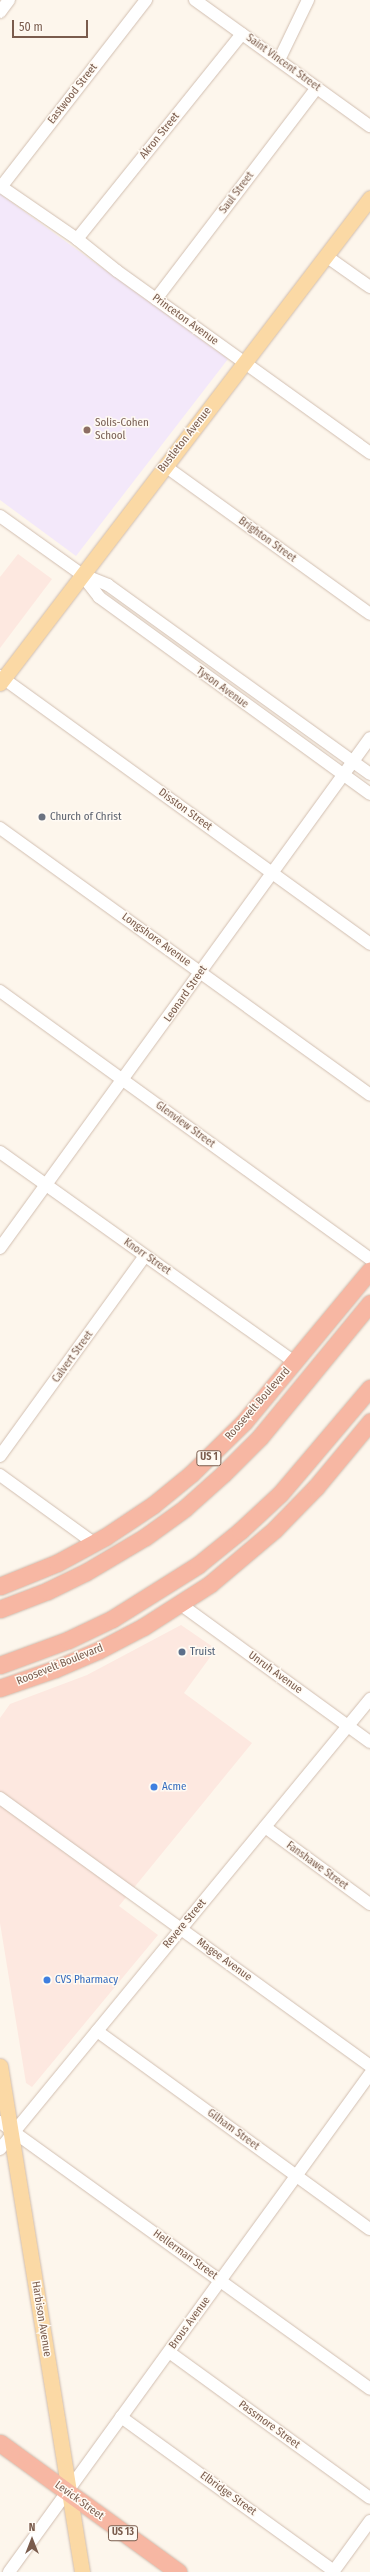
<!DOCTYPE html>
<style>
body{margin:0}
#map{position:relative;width:370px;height:2572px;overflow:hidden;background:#fdf6ec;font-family:"Fira Sans Condensed",sans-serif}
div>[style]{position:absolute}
.commercial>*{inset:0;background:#fde8e0}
.education>*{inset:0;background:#f3e8fa}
.roads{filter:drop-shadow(0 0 1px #d1beb0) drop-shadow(0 0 1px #d1beb0)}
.minor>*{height:12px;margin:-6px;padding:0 6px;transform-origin:6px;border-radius:6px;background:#fff}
.major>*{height:15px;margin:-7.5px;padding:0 7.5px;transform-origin:7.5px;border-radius:7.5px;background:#fbd9a5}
.highway>*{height:17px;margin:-8.5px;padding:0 8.5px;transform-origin:8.5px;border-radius:8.5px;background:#f7b7a3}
.dots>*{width:11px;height:11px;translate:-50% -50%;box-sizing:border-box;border:2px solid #fffaf3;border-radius:50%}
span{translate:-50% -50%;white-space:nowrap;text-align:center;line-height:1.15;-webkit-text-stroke:3px #fffaf3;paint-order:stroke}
.shield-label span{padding:1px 3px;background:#fffaf3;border:1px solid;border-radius:3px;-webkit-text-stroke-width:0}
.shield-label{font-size:10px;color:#7a5c4d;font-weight:700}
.street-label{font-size:11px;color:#7a5c4d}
.education-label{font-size:11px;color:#785e54}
.left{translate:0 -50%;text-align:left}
.worship-label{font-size:11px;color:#5b616d}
.service-label{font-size:11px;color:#4e5e75}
.shop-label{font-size:11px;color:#366cbe}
.north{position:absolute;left:12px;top:2520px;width:40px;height:40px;-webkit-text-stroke:3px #fffaf3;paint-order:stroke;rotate:0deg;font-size:11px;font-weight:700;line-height:16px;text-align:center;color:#7a5c4d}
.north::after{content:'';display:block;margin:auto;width:14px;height:18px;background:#7a5c4d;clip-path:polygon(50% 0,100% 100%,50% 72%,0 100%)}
.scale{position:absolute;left:12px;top:20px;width:76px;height:18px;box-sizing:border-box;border:2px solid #7a5c4d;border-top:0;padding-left:5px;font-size:12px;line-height:14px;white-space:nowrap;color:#7a5c4d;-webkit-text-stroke:3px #fffaf3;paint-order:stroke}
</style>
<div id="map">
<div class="commercial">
<i style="clip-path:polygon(18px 554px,52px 579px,0 648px,0 577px)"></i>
<i style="clip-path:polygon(181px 1625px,216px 1649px,184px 1693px,252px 1743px,119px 1906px,158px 1935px,32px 2087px,26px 2083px,0 1923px,0 1718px,10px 1704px,87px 1675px)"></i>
</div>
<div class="education">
<i style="clip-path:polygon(0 194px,228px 359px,76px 556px,0 500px)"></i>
</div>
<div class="roads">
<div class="minor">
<i style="left:195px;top:0;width:216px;rotate:35.8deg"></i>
<i style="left:0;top:12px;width:15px;rotate:-53deg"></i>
<i style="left:279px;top:60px;width:67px;rotate:-64.2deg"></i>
<i style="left:0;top:186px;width:93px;rotate:34.5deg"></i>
<i style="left:77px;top:239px;width:51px;rotate:38.7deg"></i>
<i style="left:117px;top:271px;width:312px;rotate:35.7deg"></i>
<i style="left:1px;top:187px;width:237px;rotate:-52.2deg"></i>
<i style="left:77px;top:239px;width:263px;rotate:-51.2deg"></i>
<i style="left:326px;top:256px;width:54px;rotate:35.2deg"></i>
<i style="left:156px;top:299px;width:265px;rotate:-52.7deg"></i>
<i style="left:165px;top:466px;width:253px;rotate:35.8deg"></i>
<i style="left:0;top:516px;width:100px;rotate:35.6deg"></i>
<i style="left:81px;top:574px;width:29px;rotate:22deg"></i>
<i style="left:108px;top:585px;width:323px;rotate:35.8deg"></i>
<i style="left:82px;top:575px;width:28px;rotate:52deg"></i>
<i style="left:99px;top:597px;width:335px;rotate:36deg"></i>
<i style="left:0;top:676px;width:457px;rotate:35.9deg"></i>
<i style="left:0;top:828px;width:456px;rotate:35.8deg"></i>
<i style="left:0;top:991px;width:457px;rotate:35.9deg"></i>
<i style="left:0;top:1152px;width:361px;rotate:35.5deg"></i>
<i style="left:0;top:1248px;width:630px;rotate:-54.04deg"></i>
<i style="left:0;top:1456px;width:247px;rotate:-54.1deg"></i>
<i style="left:0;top:1475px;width:116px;rotate:35.9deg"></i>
<i style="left:180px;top:1604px;width:235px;rotate:36deg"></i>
<i style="left:0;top:1798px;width:457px;rotate:35.9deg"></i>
<i style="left:265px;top:1827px;width:130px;rotate:36.3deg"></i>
<i style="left:97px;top:2031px;width:337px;rotate:36deg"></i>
<i style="left:0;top:2122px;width:456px;rotate:35.8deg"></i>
<i style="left:0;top:2149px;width:583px;rotate:-50.57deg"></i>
<i style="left:169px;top:2352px;width:248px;rotate:36deg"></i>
<i style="left:121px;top:2417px;width:263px;rotate:35.9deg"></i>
<i style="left:9px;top:2572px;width:615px;rotate:-54.06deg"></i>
<i style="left:333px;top:2572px;width:63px;rotate:-54deg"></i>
</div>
<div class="major">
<i style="left:0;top:683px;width:610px;rotate:-52.66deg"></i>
<i style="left:0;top:2066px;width:513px;rotate:80.79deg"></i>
</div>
<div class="highway">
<i style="left:0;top:1586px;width:61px;rotate:-22deg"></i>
<i style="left:57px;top:1563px;width:55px;rotate:-28.4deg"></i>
<i style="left:105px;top:1537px;width:58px;rotate:-33.7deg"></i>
<i style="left:153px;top:1505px;width:49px;rotate:-39.2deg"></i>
<i style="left:191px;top:1474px;width:74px;rotate:-44.5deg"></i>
<i style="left:244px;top:1422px;width:197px;rotate:-50.3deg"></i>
<i style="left:0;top:1609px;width:50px;rotate:-21deg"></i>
<i style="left:47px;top:1591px;width:43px;rotate:-26deg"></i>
<i style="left:86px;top:1572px;width:69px;rotate:-30.7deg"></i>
<i style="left:145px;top:1537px;width:49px;rotate:-35.9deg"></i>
<i style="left:185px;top:1508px;width:51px;rotate:-41.8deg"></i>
<i style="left:223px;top:1474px;width:52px;rotate:-45deg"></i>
<i style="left:260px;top:1437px;width:173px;rotate:-50.6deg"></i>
<i style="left:0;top:1665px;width:72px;rotate:-20.2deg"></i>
<i style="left:68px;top:1640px;width:49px;rotate:-25.5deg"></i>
<i style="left:112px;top:1619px;width:102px;rotate:-32.1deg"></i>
<i style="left:198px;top:1565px;width:54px;rotate:-39deg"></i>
<i style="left:240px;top:1531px;width:54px;rotate:-42.8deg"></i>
<i style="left:280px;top:1494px;width:139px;rotate:-49.7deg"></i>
<i style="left:0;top:1688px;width:58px;rotate:-19.1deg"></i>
<i style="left:55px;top:1669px;width:48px;rotate:-23.4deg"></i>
<i style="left:99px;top:1650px;width:50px;rotate:-27.6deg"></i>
<i style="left:143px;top:1627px;width:80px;rotate:-32.7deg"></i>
<i style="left:210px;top:1584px;width:85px;rotate:-40.2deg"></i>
<i style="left:275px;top:1529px;width:59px;rotate:-45.7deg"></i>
<i style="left:316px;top:1487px;width:85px;rotate:-50.3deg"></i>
<i style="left:0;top:2443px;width:220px;rotate:35.9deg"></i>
</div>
</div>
<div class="dots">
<i style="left:87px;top:430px;background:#8d6e63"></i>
<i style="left:42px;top:817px;background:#6b7280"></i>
<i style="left:182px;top:1652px;background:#5c6f8a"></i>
<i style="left:154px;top:1787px;background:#3f7fe0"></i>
<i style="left:47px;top:1980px;background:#3f7fe0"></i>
</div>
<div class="shield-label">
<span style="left:209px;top:1458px">US 1</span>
<span style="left:123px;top:2533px">US 13</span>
</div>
<div class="street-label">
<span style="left:283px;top:63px;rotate:36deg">Saint Vincent Street</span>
<span style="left:73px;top:94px;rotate:-52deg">Eastwood Street</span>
<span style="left:160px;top:136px;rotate:-51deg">Akron Street</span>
<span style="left:237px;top:193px;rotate:-53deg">Saul Street</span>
<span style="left:185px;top:320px;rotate:36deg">Princeton Avenue</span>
<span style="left:185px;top:440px;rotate:-52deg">Bustleton Avenue</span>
<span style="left:267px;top:540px;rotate:36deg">Brighton Street</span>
<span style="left:222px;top:688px;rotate:36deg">Tyson Avenue</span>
<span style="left:185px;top:810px;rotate:36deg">Disston Street</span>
<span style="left:156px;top:940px;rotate:36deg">Longshore Avenue</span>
<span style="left:186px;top:994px;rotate:-55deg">Leonard Street</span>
<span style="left:185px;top:1125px;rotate:36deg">Glenview Street</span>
<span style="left:147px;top:1257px;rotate:35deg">Knorr Street</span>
<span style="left:73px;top:1357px;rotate:-54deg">Calvert Street</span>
<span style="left:258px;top:1404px;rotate:-49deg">Roosevelt Boulevard</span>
<span style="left:60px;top:1665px;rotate:-22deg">Roosevelt Boulevard</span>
<span style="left:275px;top:1673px;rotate:36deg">Unruh Avenue</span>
<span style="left:317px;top:1866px;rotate:36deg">Fanshawe Street</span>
<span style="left:185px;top:1924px;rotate:-50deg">Revere Street</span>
<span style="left:224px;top:1960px;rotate:36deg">Magee Avenue</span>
<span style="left:233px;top:2130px;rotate:36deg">Gilham Street</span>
<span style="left:185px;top:2255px;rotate:36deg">Hellerman Street</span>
<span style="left:41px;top:2319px;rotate:81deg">Harbison Avenue</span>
<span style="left:190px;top:2323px;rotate:-54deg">Brous Avenue</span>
<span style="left:269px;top:2425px;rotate:36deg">Passmore Street</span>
<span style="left:228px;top:2494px;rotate:36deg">Elbridge Street</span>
<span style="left:79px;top:2501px;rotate:36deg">Levick Street</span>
</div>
<div class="education-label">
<span class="left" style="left:95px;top:430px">Solis-Cohen<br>School</span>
</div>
<div class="worship-label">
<span class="left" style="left:50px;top:817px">Church of Christ</span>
</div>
<div class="service-label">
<span class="left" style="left:190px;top:1652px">Truist</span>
</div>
<div class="shop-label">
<span class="left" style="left:162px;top:1787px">Acme</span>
<span class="left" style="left:55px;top:1980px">CVS Pharmacy</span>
</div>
<div class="north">N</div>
<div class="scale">50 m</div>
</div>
